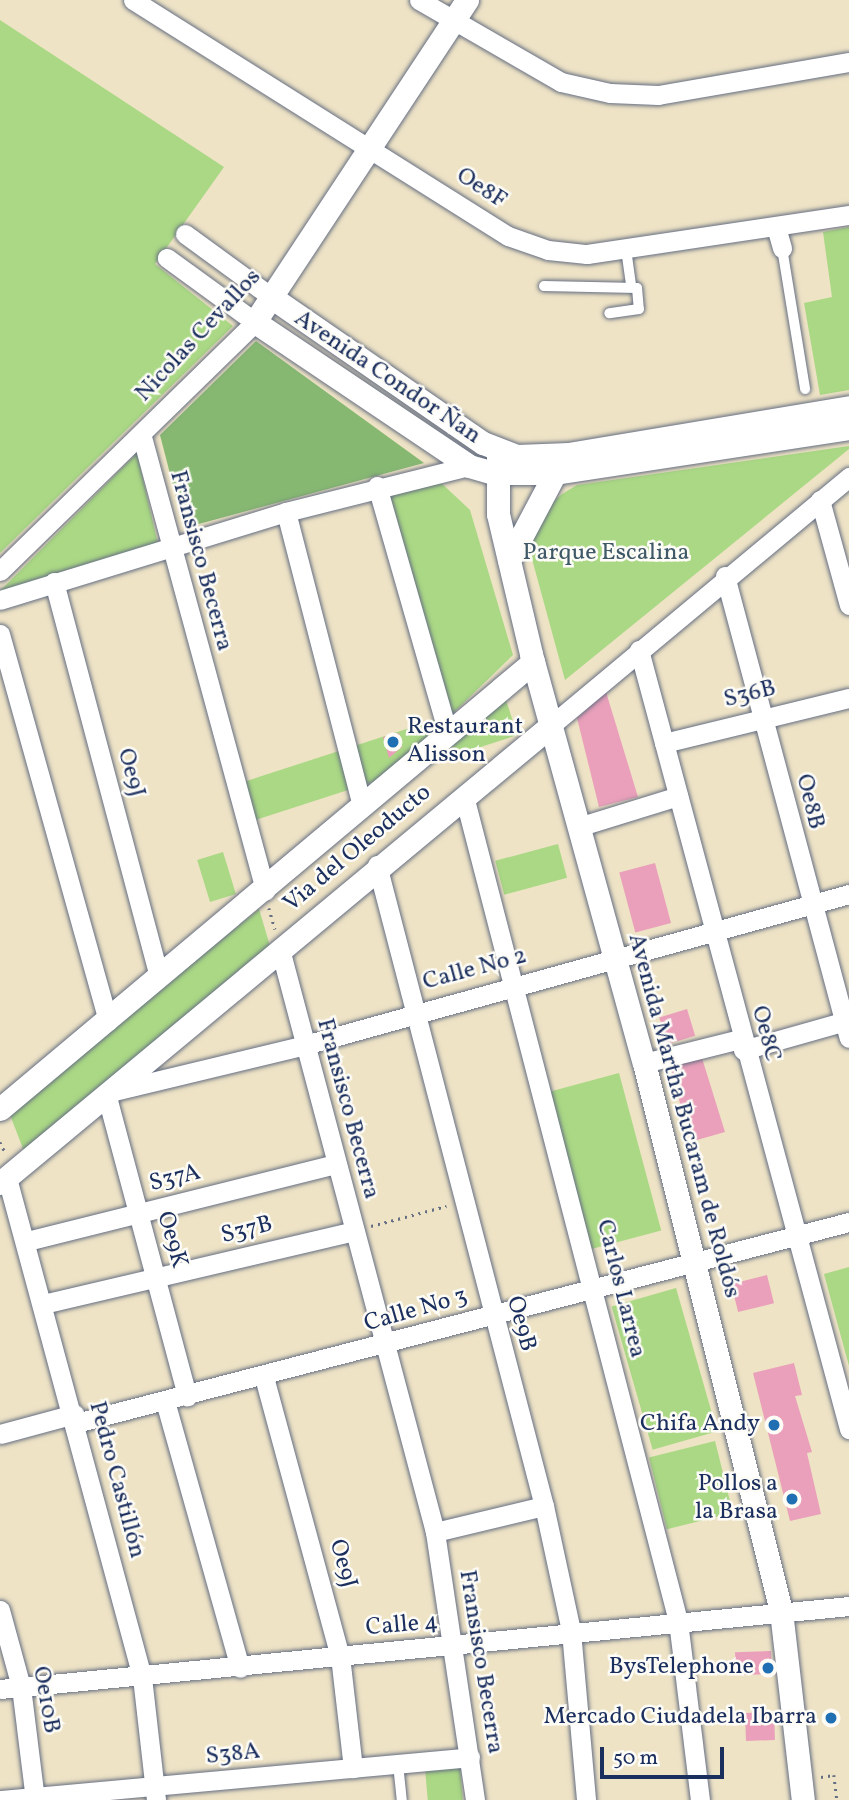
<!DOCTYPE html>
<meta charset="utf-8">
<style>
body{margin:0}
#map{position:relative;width:849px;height:1800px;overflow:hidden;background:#eee3c5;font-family:Vollkorn,serif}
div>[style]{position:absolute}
.green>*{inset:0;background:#aad884;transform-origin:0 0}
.forest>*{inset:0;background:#87b872}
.building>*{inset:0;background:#eaa0ba;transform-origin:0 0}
.path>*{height:2.5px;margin-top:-1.25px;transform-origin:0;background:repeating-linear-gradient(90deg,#656e82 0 2px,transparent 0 7px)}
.roads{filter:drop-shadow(0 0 2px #656e82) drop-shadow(0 0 2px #656e82)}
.service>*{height:10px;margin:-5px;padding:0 5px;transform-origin:5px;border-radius:5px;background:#fff}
.minor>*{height:19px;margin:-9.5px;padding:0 9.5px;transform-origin:9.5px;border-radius:9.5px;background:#fff}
.tertiary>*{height:23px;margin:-11.5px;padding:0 11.5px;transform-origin:11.5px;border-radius:11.5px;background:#fff}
.dots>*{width:19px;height:19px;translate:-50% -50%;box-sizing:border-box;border:4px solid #fdfcf7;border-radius:50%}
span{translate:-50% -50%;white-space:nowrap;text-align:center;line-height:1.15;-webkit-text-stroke:5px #fdfcf7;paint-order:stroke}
.street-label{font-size:24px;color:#1b2f5e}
.park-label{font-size:24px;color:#3f5968}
.poi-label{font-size:24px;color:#1b2f5e}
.left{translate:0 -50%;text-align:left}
.right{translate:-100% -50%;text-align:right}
.scale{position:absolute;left:600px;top:1747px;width:124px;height:32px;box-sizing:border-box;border:4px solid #1b2f5e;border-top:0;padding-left:9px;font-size:21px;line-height:24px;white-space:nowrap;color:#1b2f5e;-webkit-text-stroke:5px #fdfcf7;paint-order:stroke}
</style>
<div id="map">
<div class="green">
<i style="clip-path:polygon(0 20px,224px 167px,155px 264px,233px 326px,0 553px)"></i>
<i style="clip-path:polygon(849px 227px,849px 390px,820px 395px,804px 303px,832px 297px,823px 232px)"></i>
<i style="clip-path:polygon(849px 446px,849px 449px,565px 680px,529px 548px,545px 509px,562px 494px,577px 485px)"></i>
<i style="clip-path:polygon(137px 453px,158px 544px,0 591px)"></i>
<i style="clip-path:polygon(437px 479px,470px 510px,513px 655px,449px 717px,386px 493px)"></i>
<i style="left:505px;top:697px;width:40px;height:280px;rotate:72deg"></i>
<i style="left:558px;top:844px;width:35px;height:65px;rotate:75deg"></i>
<i style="left:223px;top:852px;width:44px;height:27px;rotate:73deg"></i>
<i style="clip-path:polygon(259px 909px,270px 946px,25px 1154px,9px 1112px)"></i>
<i style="left:619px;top:1073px;width:163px;height:72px;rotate:75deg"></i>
<i style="clip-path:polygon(849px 1267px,849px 1366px,824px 1274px)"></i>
<i style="left:676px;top:1288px;width:149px;height:67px;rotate:74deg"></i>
<i style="left:715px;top:1441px;width:74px;height:68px;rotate:76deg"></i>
<i style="left:460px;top:1767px;width:33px;height:35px;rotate:85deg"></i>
</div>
<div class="forest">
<i style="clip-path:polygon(256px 341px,424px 463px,184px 528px,160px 435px)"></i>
</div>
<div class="building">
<i style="clip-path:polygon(606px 692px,638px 797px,599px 807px,577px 718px)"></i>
<i style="clip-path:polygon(399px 733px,402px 747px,389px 758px,383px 737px)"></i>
<i style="left:655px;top:863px;width:62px;height:37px;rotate:75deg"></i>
<i style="left:687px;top:1009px;width:28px;height:29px;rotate:73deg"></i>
<i style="clip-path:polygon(701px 1055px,725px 1132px,690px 1142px,671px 1068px)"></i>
<i style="left:767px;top:1275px;width:29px;height:37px;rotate:76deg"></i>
<i style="clip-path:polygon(794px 1363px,802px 1395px,795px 1396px,812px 1452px,807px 1453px,821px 1514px,790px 1521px,753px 1373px)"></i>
<i style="left:771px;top:1651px;width:23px;height:36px;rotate:88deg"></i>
<i style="left:774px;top:1712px;width:28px;height:29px;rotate:88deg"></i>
</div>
<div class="path">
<i style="left:269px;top:908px;width:22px;rotate:74deg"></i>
<i style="left:0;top:1142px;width:11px;rotate:63deg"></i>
<i style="left:371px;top:1226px;width:78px;rotate:-14.9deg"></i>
<i style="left:821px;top:1777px;width:13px;rotate:-9deg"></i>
<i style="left:834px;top:1775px;width:25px;rotate:83deg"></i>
</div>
<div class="roads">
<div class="service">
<i style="left:782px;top:248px;width:143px;rotate:80.7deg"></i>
<i style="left:626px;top:249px;width:35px;rotate:82deg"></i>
<i style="left:544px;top:286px;width:93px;rotate:1.2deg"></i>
<i style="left:637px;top:288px;width:21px;rotate:85deg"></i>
<i style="left:639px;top:309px;width:30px;rotate:172deg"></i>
<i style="left:398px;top:1764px;width:36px;rotate:84deg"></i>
</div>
<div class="minor">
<i style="left:133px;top:0;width:443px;rotate:32.2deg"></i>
<i style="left:508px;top:236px;width:42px;rotate:19.3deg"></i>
<i style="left:548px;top:250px;width:39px;rotate:6deg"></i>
<i style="left:587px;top:254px;width:265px;rotate:-8.5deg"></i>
<i style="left:419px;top:0;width:164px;rotate:30deg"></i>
<i style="left:561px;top:82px;width:50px;rotate:12.7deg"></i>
<i style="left:610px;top:93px;width:48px;rotate:2.4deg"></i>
<i style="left:658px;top:95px;width:194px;rotate:-9.8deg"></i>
<i style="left:776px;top:227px;width:22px;rotate:74deg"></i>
<i style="left:185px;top:234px;width:110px;rotate:36.1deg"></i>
<i style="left:142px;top:437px;width:470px;rotate:74.8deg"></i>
<i style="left:377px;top:486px;width:258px;rotate:74deg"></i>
<i style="left:820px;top:500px;width:109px;rotate:74.6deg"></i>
<i style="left:286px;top:512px;width:304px;rotate:75.5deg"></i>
<i style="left:0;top:571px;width:356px;rotate:-44.3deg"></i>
<i style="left:255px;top:322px;width:109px;rotate:-144deg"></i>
<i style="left:725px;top:576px;width:478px;rotate:75deg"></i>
<i style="left:54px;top:582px;width:409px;rotate:75.1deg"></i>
<i style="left:0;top:600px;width:299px;rotate:-17.1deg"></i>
<i style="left:286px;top:512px;width:189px;rotate:-14.1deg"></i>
<i style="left:0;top:634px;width:402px;rotate:74.4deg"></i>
<i style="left:639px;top:650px;width:807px;rotate:74.91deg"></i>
<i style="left:549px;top:727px;width:391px;rotate:-39.8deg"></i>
<i style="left:664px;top:743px;width:190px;rotate:-13.7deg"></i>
<i style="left:464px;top:796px;width:852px;rotate:75.46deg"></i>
<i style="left:678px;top:1621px;width:180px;rotate:83deg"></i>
<i style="left:578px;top:827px;width:105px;rotate:-17.2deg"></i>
<i style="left:377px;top:865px;width:662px;rotate:75.4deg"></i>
<i style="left:544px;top:1506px;width:128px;rotate:77.8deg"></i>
<i style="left:571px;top:1631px;width:170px;rotate:84.9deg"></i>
<i style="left:280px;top:949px;width:603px;rotate:75.11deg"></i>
<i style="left:435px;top:1532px;width:271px;rotate:81.5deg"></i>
<i style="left:743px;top:1050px;width:110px;rotate:-15.8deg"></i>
<i style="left:644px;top:1063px;width:99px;rotate:-14deg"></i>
<i style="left:114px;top:1091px;width:196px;rotate:-13.5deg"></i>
<i style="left:305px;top:1045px;width:565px;rotate:-15.51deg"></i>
<i style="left:107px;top:1097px;width:310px;rotate:75deg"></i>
<i style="left:7px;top:1178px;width:517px;rotate:74.86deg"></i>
<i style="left:142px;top:1677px;width:124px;rotate:83.5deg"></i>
<i style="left:27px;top:1241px;width:317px;rotate:-14deg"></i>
<i style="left:43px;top:1304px;width:320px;rotate:-13.2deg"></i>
<i style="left:264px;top:1377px;width:289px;rotate:74.8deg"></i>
<i style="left:340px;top:1656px;width:113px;rotate:83.4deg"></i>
<i style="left:165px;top:1401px;width:277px;rotate:74.3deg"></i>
<i style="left:76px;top:1423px;width:799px;rotate:-14.58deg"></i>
<i style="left:0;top:1434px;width:77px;rotate:-15.1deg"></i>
<i style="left:435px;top:1532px;width:112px;rotate:-13.4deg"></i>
<i style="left:0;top:1610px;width:80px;rotate:74.7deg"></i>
<i style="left:21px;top:1687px;width:114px;rotate:82.9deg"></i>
<i style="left:0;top:1689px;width:853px;rotate:-5.58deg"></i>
<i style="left:0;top:1800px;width:472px;rotate:-5.2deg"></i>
</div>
<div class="tertiary">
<i style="left:467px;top:0;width:386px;rotate:123.4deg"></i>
<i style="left:255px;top:322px;width:258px;rotate:33.9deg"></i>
<i style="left:469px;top:466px;width:26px;rotate:16deg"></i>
<i style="left:494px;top:473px;width:61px"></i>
<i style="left:555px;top:473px;width:297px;rotate:-8.7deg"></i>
<i style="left:274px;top:299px;width:254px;rotate:34.6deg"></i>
<i style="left:483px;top:443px;width:36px;rotate:21deg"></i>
<i style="left:517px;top:456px;width:52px;rotate:-2.2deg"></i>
<i style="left:569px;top:454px;width:284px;rotate:-9.5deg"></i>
<i style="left:498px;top:450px;width:64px;rotate:90deg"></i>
<i style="left:498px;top:514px;width:144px;rotate:76.7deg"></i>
<i style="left:531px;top:654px;width:424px;rotate:74.6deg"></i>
<i style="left:644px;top:1063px;width:565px;rotate:75.96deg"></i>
<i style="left:781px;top:1611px;width:190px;rotate:83.4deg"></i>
<i style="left:509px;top:560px;width:98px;rotate:-62.1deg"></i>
<i style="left:0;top:1109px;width:696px;rotate:-39.98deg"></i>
<i style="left:0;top:1183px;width:714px;rotate:-39.71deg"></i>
</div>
</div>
<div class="dots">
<i style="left:393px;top:742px;background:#1f6fb2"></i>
<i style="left:774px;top:1425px;background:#1f6fb2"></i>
<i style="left:792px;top:1499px;background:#1f6fb2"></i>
<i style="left:768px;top:1668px;background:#1f6fb2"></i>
<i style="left:831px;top:1718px;background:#1f6fb2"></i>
</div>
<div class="street-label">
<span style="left:481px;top:189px;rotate:33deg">Oe8F</span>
<span style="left:199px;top:336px;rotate:-47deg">Nicolas Cevallos</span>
<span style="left:387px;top:378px;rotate:34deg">Avenida Condor Ñan</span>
<span style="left:200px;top:561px;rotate:75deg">Fransisco Becerra</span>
<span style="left:750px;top:695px;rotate:-14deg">S36B</span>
<span style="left:130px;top:773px;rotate:75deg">Oe9J</span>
<span style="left:809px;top:802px;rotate:76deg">Oe8B</span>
<span style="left:358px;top:849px;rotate:-40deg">Via del Oleoducto</span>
<span style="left:475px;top:970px;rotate:-15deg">Calle No 2</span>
<span style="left:765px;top:1034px;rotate:75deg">Oe8C</span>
<span style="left:347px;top:1109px;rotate:75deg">Fransisco Becerra</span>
<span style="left:683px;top:1116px;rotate:75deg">Avenida Martha Bucaram de Roldós</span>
<span style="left:175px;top:1179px;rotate:-14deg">S37A</span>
<span style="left:247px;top:1231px;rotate:-14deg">S37B</span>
<span style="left:171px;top:1240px;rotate:74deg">Oe9K</span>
<span style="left:620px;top:1289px;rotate:76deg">Carlos Larrea</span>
<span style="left:416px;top:1311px;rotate:-16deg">Calle No 3</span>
<span style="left:520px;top:1324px;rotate:75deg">Oe9B</span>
<span style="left:116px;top:1480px;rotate:75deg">Pedro Castillón</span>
<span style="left:342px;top:1564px;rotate:75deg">Oe9J</span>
<span style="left:402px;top:1626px;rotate:-5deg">Calle 4</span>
<span style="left:480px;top:1662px;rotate:81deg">Fransisco Becerra</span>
<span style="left:45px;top:1700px;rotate:80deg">Oe10B</span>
<span style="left:233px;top:1755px;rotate:-6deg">S38A</span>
</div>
<div class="park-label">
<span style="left:606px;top:554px">Parque Escalina</span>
</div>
<div class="poi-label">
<span class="left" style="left:407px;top:742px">Restaurant<br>Alisson</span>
<span class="right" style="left:760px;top:1425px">Chifa Andy</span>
<span class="right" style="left:778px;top:1499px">Pollos a<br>la Brasa</span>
<span class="right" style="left:754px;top:1668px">BysTelephone</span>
<span class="right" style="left:817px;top:1718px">Mercado Ciudadela Ibarra</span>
</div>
<div class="scale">50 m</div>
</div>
